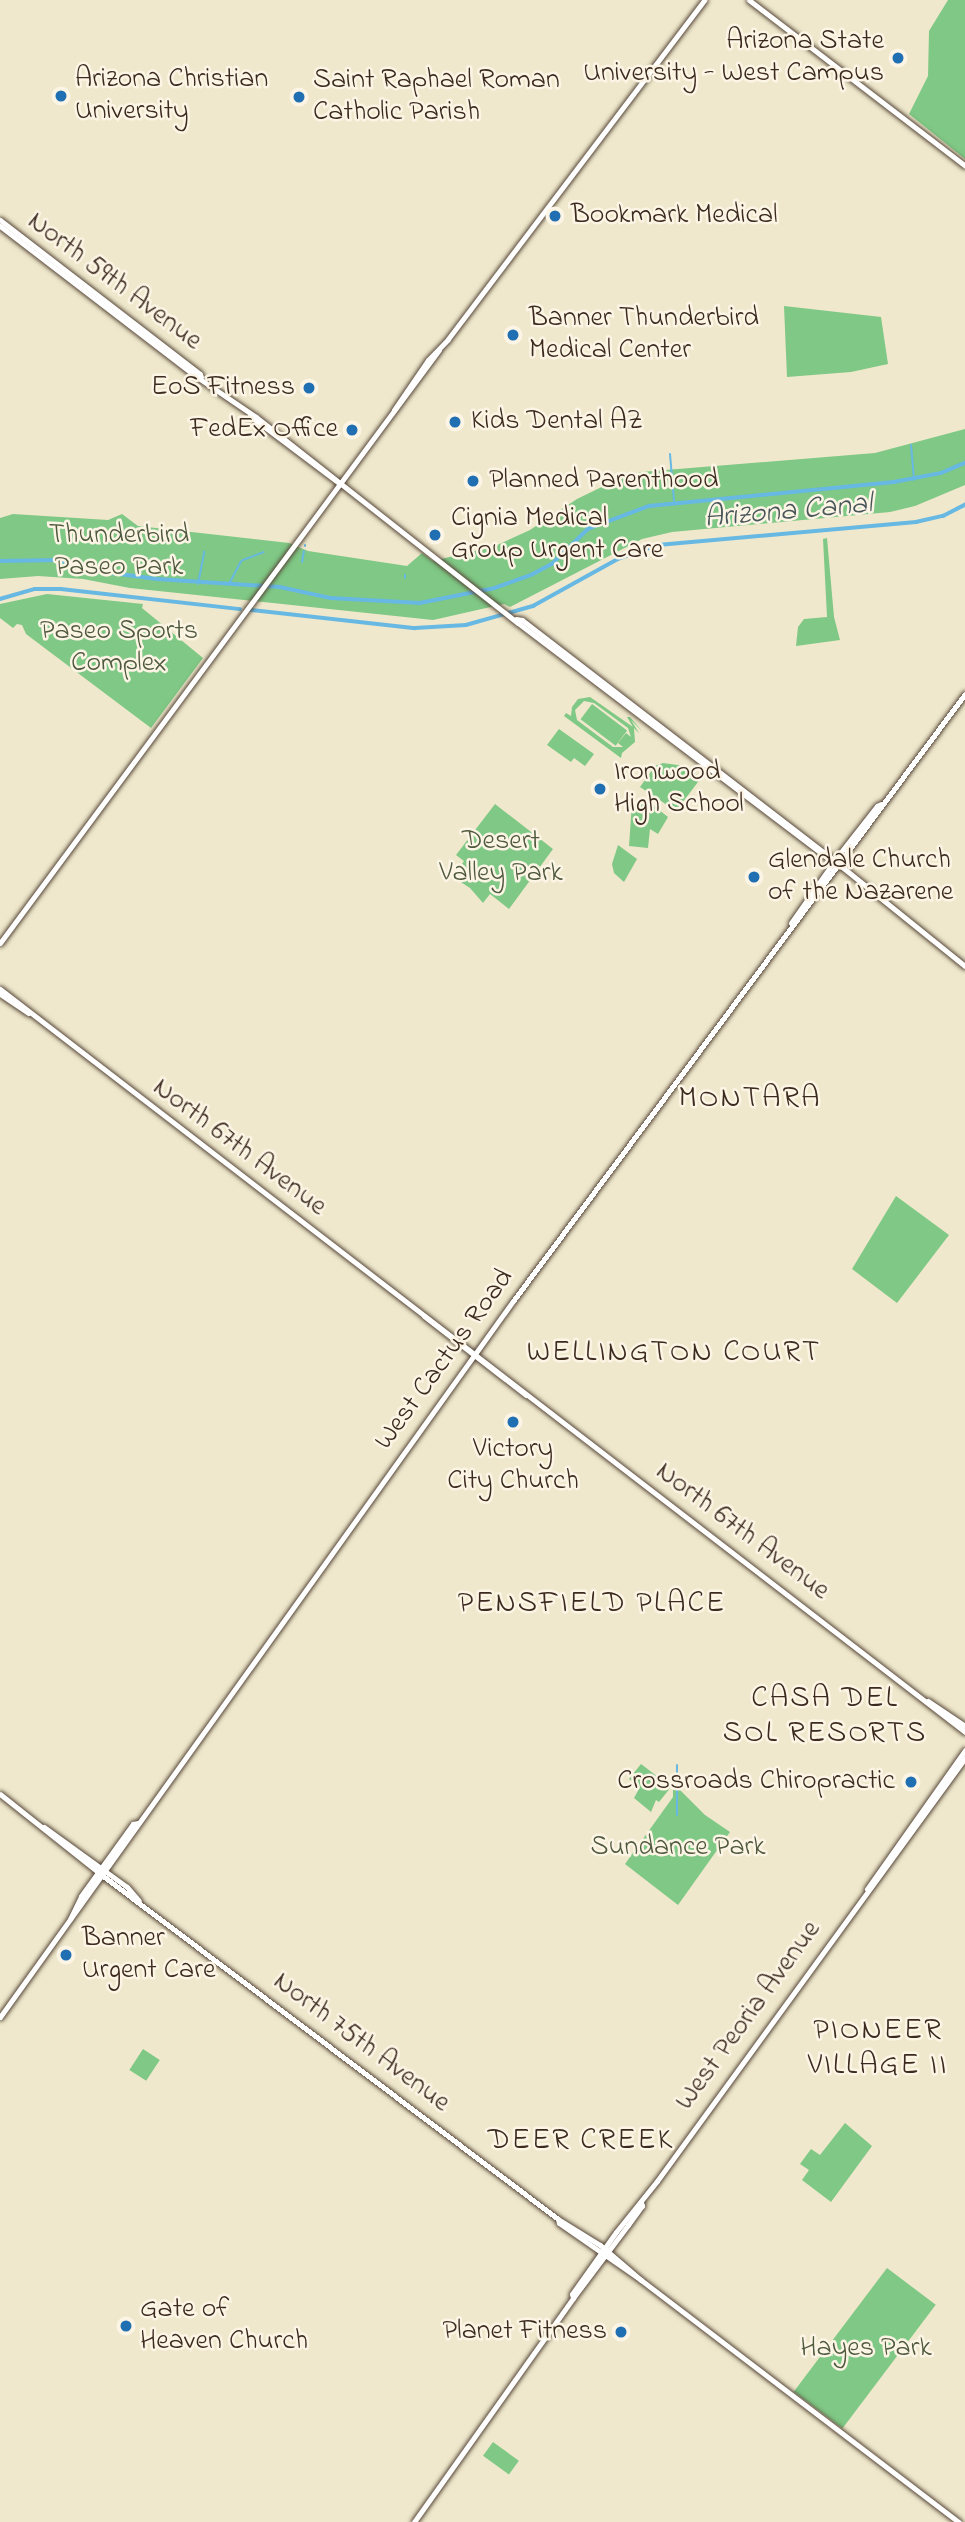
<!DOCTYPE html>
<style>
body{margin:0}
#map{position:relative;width:965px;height:2522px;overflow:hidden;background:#efe8cc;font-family:"Indie Flower",sans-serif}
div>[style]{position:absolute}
.green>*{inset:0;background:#7fc885;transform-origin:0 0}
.stream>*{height:2px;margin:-1px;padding:0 1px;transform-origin:1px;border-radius:1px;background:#67b8e2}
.canal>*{height:3.5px;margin:-1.75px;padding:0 1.75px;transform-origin:1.75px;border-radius:1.75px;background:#67b8e2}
.roads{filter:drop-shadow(0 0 2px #564638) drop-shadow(0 0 2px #564638)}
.major>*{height:5px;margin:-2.5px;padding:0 2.5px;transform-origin:2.5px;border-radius:2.5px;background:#fff}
.dots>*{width:19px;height:19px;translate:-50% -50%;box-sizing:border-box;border:4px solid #fcf5e5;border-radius:50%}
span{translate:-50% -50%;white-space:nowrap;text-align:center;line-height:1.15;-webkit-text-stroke:5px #fcf5e5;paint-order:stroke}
.poi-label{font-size:28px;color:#3b2a1e}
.right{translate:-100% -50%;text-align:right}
.left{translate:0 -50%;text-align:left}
.street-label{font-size:28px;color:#3b2a1e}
.park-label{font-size:28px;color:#4f593d}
.water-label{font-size:30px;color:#485559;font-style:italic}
.neighbourhood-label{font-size:30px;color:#3b2a1e;letter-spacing:2px}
</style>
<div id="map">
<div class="green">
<i style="clip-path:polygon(948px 0,965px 0,965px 159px,909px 114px,928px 76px,929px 31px)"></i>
<i style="clip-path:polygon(784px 306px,881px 317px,888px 364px,851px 372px,787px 377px)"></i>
<i style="clip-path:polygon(965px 429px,965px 485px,915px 506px,890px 512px,672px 532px,642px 539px,510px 607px,504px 604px,433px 620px,130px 588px,83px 579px,38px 576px,0 579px,0 518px,13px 514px,108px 520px,122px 514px,138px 526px,289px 543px,308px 551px,407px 566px,422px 553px,433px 561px,495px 546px,530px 530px,577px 499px,614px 481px,641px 472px,875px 453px)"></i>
<i style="clip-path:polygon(827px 538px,834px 617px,840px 640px,796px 646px,798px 627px,804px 619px,827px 617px,823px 539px)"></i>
<i style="clip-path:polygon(47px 594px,143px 604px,142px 608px,203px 658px,151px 728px,26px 634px,22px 625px,17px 624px,13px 628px,0 618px,0 604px)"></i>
<i style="clip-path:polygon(evenodd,590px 697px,633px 727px,627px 717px,630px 717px,642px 731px,631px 720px,639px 733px,634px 728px,635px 742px,622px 753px,621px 758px,564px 716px,566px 713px,571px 716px,572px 707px,578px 699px,590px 697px,584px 701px,594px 703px,628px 728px,631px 737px,626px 733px,618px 743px,623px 747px,613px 747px,577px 720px,575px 710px,584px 701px)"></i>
<i style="left:592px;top:704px;width:44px;height:19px;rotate:37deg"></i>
<i style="clip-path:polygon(559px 729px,594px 754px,585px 766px,574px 758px,571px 762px,547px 745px)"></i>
<i style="clip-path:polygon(663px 763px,685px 766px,701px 778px,676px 811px,640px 787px,655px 766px)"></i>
<i style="clip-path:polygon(632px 803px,651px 804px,651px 809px,654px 806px,668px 817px,658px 834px,650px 829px,648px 848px,629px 846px)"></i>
<i style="clip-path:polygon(495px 804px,553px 849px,509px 909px,490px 894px,483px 903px,470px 888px,453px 877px,464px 861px,456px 855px)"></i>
<i style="clip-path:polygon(618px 845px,637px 859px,624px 882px,614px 873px,612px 864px)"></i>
<i style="clip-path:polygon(896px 1196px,949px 1235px,897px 1303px,852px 1269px)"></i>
<i style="clip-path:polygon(641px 1764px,671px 1787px,659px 1802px,656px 1800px,651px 1812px,634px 1798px,640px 1787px,629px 1779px)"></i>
<i style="clip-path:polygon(673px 1783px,705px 1815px,730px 1832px,678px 1905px,625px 1864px,673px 1797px)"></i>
<i style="left:143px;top:2049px;width:20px;height:25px;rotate:33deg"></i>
<i style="clip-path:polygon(845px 2123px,872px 2146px,831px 2202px,802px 2180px,809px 2170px,800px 2164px,811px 2149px,820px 2155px)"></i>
<i style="left:887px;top:2268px;width:61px;height:155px;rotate:37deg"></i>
<i style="left:493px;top:2442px;width:32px;height:17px;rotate:36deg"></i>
</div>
<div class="stream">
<i style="left:911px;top:445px;width:35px;rotate:85deg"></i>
<i style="left:670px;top:454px;width:47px;rotate:85.1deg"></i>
<i style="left:305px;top:546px;width:1px;rotate:-90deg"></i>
<i style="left:243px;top:560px;width:22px;rotate:-21deg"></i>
<i style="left:302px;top:562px;width:11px;rotate:-80deg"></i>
<i style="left:405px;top:578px;width:3px;rotate:-90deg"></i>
<i style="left:198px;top:584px;width:33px;rotate:-79deg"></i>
<i style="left:229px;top:584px;width:26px;rotate:-62deg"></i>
<i style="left:677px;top:1815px;width:50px;rotate:-90deg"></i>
</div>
<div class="canal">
<i style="left:0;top:561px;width:58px;rotate:-1deg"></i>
<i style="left:58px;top:560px;width:56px;rotate:13.5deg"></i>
<i style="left:112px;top:573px;width:45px;rotate:7.6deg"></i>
<i style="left:157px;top:579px;width:123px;rotate:3.7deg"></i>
<i style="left:280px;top:587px;width:52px;rotate:12.2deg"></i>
<i style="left:331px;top:598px;width:89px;rotate:3.2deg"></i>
<i style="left:420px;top:603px;width:76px;rotate:-11.3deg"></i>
<i style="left:495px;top:588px;width:38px;rotate:-20deg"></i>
<i style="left:531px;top:575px;width:24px;rotate:-28deg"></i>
<i style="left:552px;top:564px;width:50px;rotate:-44.2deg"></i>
<i style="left:588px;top:529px;width:65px;rotate:-20.7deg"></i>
<i style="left:649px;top:506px;width:246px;rotate:-5.6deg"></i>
<i style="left:894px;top:482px;width:48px;rotate:-10.8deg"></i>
<i style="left:941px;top:473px;width:26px;rotate:-23deg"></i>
<i style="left:0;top:599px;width:36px;rotate:-16deg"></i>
<i style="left:35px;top:589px;width:26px"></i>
<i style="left:61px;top:589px;width:180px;rotate:6.4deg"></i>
<i style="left:251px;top:610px;width:165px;rotate:6.3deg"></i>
<i style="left:415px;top:628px;width:51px;rotate:-3.4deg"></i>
<i style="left:466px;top:625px;width:70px;rotate:-15.8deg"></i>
<i style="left:533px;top:606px;width:97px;rotate:-28.9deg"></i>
<i style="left:618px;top:559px;width:42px;rotate:-19.3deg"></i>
<i style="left:658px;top:545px;width:259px;rotate:-5.1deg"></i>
<i style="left:916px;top:522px;width:28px;rotate:-13deg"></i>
<i style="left:943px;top:516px;width:25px;rotate:-27deg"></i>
</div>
<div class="roads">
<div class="major">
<i style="left:749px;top:0;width:272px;rotate:37.5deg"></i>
<i style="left:0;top:220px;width:252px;rotate:37.6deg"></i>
<i style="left:200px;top:374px;width:3px;rotate:72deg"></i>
<i style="left:0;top:226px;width:248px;rotate:37.5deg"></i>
<i style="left:197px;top:377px;width:71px;rotate:34.1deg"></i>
<i style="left:256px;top:417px;width:333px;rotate:38.2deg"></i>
<i style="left:518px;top:623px;width:395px;rotate:37.2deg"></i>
<i style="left:394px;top:410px;width:60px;rotate:-55.8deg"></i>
<i style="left:428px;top:360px;width:29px;rotate:-46deg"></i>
<i style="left:448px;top:339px;width:425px;rotate:-52.9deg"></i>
<i style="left:250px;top:416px;width:111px;rotate:37deg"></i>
<i style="left:516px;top:619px;width:6px;rotate:9deg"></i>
<i style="left:522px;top:620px;width:390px;rotate:37.6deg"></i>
<i style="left:831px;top:858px;width:172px;rotate:38.9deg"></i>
<i style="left:791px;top:923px;width:80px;rotate:-55.1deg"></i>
<i style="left:837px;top:857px;width:65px;rotate:-51.9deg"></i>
<i style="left:877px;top:806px;width:4px;rotate:-27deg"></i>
<i style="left:0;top:943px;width:738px;rotate:-53.49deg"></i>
<i style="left:0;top:989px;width:1218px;rotate:37.59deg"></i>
<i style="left:0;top:994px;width:34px;rotate:34deg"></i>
<i style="left:424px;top:1316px;width:129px;rotate:37.8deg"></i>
<i style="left:928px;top:1701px;width:45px;rotate:34deg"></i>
<i style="left:0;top:1794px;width:132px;rotate:38.5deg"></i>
<i style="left:103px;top:1876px;width:570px;rotate:37.01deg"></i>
<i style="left:558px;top:2219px;width:49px;rotate:31.8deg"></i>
<i style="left:600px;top:2245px;width:54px;rotate:40.5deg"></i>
<i style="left:44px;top:1827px;width:102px;rotate:35.9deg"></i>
<i style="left:127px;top:1887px;width:18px;rotate:49deg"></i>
<i style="left:867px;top:1889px;width:170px;rotate:-54.8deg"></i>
<i style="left:70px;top:1919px;width:25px;rotate:-64deg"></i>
<i style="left:81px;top:1896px;width:89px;rotate:-54.2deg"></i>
<i style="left:133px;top:1824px;width:5px;rotate:-11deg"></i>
<i style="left:0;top:2017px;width:881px;rotate:-54.38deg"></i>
<i style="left:513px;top:1301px;width:757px;rotate:-53.33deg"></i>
<i style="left:558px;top:2219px;width:4px;rotate:76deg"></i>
<i style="left:559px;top:2223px;width:100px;rotate:34.8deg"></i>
<i style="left:641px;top:2280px;width:400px;rotate:37.3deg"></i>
<i style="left:573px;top:2298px;width:4px;rotate:-104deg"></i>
<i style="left:572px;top:2294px;width:76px;rotate:-54.6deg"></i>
<i style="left:616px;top:2232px;width:65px;rotate:-51.2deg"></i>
<i style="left:657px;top:2181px;width:523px;rotate:-53.94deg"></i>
<i style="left:414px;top:2522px;width:275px;rotate:-54.6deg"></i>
<i style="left:573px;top:2298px;width:91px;rotate:-53deg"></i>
<i style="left:628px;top:2225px;width:24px;rotate:-54deg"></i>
<i style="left:642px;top:2206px;width:4px;rotate:-104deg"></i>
</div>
</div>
<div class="dots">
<i style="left:898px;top:58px;background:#1f6fb2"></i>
<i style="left:61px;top:96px;background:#1f6fb2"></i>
<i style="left:299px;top:97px;background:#1f6fb2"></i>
<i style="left:555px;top:216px;background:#1f6fb2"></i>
<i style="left:513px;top:335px;background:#1f6fb2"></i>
<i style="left:309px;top:388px;background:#1f6fb2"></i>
<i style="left:455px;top:422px;background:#1f6fb2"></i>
<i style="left:352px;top:430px;background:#1f6fb2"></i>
<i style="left:473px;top:481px;background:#1f6fb2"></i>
<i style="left:435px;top:535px;background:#1f6fb2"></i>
<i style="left:600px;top:789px;background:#1f6fb2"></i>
<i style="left:754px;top:877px;background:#1f6fb2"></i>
<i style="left:513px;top:1422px;background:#1f6fb2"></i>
<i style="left:911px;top:1782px;background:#1f6fb2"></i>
<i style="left:66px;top:1955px;background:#1f6fb2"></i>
<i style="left:126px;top:2326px;background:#1f6fb2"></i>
<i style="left:621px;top:2332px;background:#1f6fb2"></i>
</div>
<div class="poi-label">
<span class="right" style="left:884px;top:58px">Arizona State<br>University - West Campus</span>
<span class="left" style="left:75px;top:96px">Arizona Christian<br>University</span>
<span class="left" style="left:313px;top:97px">Saint Raphael Roman<br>Catholic Parish</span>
<span class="left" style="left:571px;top:216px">Bookmark Medical</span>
<span class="left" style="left:529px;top:335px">Banner Thunderbird<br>Medical Center</span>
<span class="right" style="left:295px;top:388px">EoS Fitness</span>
<span class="left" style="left:471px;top:422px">Kids Dental AZ</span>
<span class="right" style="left:338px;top:430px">FedEx Office</span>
<span class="left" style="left:489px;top:481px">Planned Parenthood</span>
<span class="left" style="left:451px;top:535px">Cignia Medical<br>Group Urgent Care</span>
<span class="left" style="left:614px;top:789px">Ironwood<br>High School</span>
<span class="left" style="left:768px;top:877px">Glendale Church<br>of the Nazarene</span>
<span style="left:513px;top:1466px">Victory<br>City Church</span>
<span class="right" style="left:895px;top:1782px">Crossroads Chiropractic</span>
<span class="left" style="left:82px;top:1955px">Banner<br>Urgent Care</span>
<span class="left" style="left:140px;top:2326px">Gate of<br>Heaven Church</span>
<span class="right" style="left:607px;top:2332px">Planet Fitness</span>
</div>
<div class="street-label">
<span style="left:114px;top:282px;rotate:37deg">North 59th Avenue</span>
<span style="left:239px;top:1148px;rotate:37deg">North 67th Avenue</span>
<span style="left:445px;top:1360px;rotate:-54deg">West Cactus Road</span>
<span style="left:742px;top:1532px;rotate:37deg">North 67th Avenue</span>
<span style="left:749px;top:2016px;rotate:-54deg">West Peoria Avenue</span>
<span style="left:361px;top:2043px;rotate:37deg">North 75th Avenue</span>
</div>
<div class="park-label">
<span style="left:119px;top:552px">Thunderbird<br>Paseo Park</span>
<span style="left:119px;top:648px">Paseo Sports<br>Complex</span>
<span style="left:501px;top:858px">Desert<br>Valley Park</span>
<span style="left:678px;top:1848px">Sundance Park</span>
<span style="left:866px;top:2349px">Hayes Park</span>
</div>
<div class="water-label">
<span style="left:788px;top:512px;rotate:-5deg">Arizona Canal</span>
</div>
<div class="neighbourhood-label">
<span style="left:750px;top:1099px">MONTARA</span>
<span style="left:674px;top:1353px">WELLINGTON COURT</span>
<span style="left:592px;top:1604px">PENSFIELD PLACE</span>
<span style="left:825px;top:1716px">CASA DEL<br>SOL RESORTS</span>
<span style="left:878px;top:2048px">PIONEER<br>VILLAGE II</span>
<span style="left:581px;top:2141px">DEER CREEK</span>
</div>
</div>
